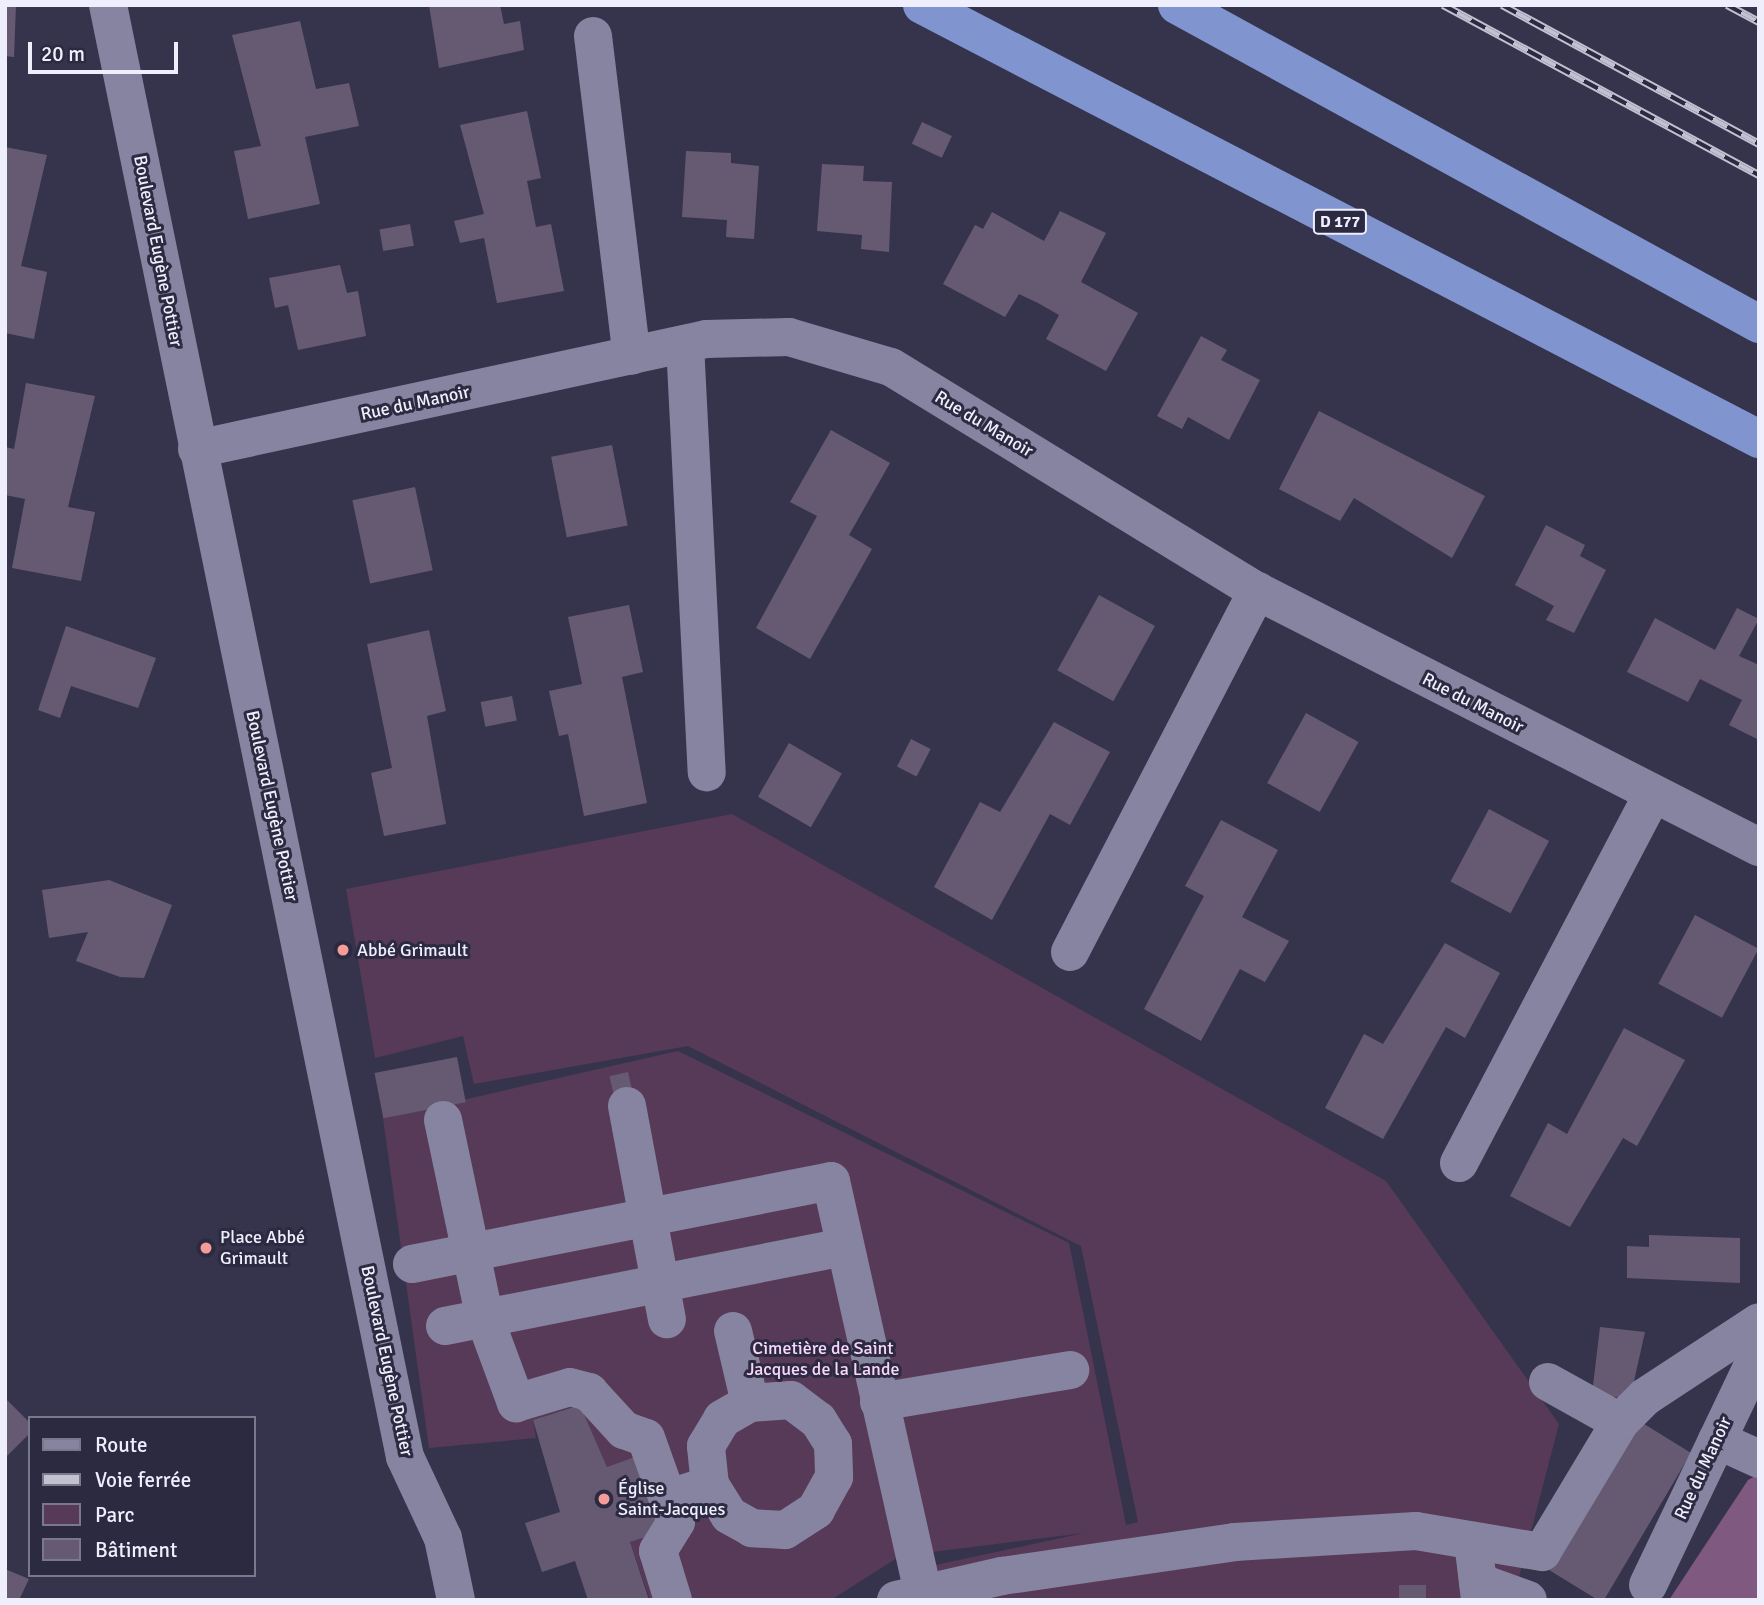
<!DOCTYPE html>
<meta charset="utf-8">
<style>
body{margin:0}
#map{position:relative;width:1764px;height:1605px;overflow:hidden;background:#36344c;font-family:Signika,sans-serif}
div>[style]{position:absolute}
.green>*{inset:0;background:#573a58}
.forest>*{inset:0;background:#805981}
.building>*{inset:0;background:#665a72;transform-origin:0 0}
.minor>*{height:38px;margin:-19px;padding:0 19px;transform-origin:19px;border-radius:19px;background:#8684a0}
.highway>*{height:38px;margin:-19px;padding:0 19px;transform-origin:19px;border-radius:19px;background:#8095d0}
.rail>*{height:8px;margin-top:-4px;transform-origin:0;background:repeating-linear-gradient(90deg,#2c2a41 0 16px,#c1c1d2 0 32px);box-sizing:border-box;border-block:2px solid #c1c1d2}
.dots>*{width:19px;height:19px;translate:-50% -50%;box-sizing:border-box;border:4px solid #2c2a41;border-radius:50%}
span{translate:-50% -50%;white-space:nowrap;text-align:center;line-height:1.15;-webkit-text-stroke:6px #2c2a41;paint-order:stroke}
.shield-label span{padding:2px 5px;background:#2c2a41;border:2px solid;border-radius:5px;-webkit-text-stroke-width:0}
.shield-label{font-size:16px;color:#eeeefd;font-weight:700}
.street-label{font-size:18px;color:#eeeefd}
.poi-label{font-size:18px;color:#eeeefd}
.left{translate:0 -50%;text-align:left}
.park-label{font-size:18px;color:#fbd6fc}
.frame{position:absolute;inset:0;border:7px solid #eeeefd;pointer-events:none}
.legend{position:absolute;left:28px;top:1416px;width:228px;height:161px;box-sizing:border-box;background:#2c2a41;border:2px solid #7a788c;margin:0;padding:9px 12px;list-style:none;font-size:21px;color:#eeeefd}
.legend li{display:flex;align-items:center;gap:14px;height:35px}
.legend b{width:35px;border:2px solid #7a788c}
.scale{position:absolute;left:28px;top:42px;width:150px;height:32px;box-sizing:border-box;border:4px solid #eeeefd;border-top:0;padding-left:9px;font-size:21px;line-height:24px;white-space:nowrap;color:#eeeefd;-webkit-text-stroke:5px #2c2a41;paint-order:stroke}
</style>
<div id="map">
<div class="green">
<i style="clip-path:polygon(732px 814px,1386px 1181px,1559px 1424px,1513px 1600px,877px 1600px,913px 1570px,1084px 1533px,900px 1556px,831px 1600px,650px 1600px,630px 1542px,663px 1531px,635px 1458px,607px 1467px,580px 1405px,533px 1420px,536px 1438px,429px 1448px,383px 1118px,678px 1051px,1069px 1243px,1126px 1525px,1138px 1522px,1081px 1246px,688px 1046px,474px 1084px,463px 1036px,375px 1058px,346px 889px)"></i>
</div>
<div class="forest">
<i style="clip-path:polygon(1759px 1474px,1759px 1600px,1669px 1600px,1748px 1480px)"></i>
</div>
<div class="building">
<i style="clip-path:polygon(5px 5px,16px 5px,14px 57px,5px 56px)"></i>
<i style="clip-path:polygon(429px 5px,500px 5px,504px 24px,520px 21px,524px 50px,439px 68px)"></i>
<i style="clip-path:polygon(300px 21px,316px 89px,349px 83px,359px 126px,305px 137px,320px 204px,248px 219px,234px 151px,261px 146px,232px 35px)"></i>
<i style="clip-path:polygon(527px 111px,541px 178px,527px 181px,536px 227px,551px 224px,564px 291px,497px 303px,484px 238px,460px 243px,454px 221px,484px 214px,460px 125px)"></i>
<i style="left:922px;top:122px;width:33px;height:24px;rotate:25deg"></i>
<i style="clip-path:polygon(5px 147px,47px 155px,21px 266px,47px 272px,34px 339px,5px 333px)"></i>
<i style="clip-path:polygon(686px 151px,731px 153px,731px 163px,759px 166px,754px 239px,726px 237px,727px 220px,682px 217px)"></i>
<i style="clip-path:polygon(822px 164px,864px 166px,863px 181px,892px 182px,889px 252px,861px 249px,862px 235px,817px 231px)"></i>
<i style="clip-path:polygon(1060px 211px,1106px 233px,1081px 282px,1138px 313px,1106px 371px,1046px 339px,1059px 315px,1038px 303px,1019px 294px,1005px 317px,943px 284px,975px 225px,983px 229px,992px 212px,1044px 241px)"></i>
<i style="left:410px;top:224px;width:22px;height:31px;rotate:80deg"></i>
<i style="clip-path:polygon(340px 265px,347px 293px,358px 291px,366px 336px,298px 350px,288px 305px,275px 308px,269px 278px)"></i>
<i style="clip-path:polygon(1201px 336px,1227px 350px,1221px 360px,1260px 380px,1229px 440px,1188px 417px,1182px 429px,1157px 416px)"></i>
<i style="clip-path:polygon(26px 383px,95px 396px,68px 507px,95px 512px,81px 581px,12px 568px,25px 499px,5px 495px,5px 447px,14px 449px)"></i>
<i style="clip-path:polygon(1319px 411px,1485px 496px,1452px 558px,1354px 498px,1340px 521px,1279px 489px)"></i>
<i style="clip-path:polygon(831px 430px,890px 463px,849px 535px,872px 549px,810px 659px,756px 628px,817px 516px,790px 502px)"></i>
<i style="left:612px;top:445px;width:82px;height:62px;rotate:79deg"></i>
<i style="left:415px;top:487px;width:85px;height:64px;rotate:78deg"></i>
<i style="clip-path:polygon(1546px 525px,1585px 545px,1580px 556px,1606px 570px,1574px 633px,1546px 620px,1554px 606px,1515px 585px)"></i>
<i style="left:1099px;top:595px;width:64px;height:86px;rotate:29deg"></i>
<i style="clip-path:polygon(629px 605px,643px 672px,622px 677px,647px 803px,584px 816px,568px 734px,559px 736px,549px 691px,582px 684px,568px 617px)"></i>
<i style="clip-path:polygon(1737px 608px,1759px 619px,1739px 656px,1759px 665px,1759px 740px,1729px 725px,1742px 700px,1700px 679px,1688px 702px,1627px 672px,1655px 618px,1715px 650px)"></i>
<i style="clip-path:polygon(66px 626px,156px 658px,138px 708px,71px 686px,60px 718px,38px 710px)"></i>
<i style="clip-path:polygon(429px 630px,446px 711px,427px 716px,446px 824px,384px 836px,371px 773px,392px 768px,367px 644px)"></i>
<i style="left:512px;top:696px;width:25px;height:32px;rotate:79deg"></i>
<i style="left:1306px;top:713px;width:60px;height:80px;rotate:29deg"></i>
<i style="clip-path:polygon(1054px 722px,1110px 752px,1070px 825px,1050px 814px,992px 920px,934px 887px,980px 802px,1000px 812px)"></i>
<i style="left:911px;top:739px;width:22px;height:31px;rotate:27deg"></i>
<i style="left:789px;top:743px;width:61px;height:62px;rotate:30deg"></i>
<i style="left:1489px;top:809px;width:68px;height:82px;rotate:28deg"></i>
<i style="clip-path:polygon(1221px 820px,1278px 850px,1242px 917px,1289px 941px,1265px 982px,1240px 969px,1201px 1041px,1144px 1009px,1204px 896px,1185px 886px)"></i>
<i style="clip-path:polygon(109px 880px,172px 905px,144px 978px,120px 977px,76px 961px,88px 932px,49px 938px,42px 890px)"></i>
<i style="left:1695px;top:915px;width:72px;height:78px;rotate:28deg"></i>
<i style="clip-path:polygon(1445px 943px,1500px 973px,1465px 1038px,1446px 1027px,1383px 1139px,1325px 1108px,1364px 1034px,1383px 1044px)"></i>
<i style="clip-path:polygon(1624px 1028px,1685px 1060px,1637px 1146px,1623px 1138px,1570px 1227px,1510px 1196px,1548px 1123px,1567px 1134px)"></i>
<i style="left:457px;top:1057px;width:46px;height:84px;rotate:79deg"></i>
<i style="left:628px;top:1072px;width:23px;height:19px;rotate:77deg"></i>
<i style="clip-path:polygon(1649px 1235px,1740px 1238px,1740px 1283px,1627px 1278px,1627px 1246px,1649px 1247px)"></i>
<i style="clip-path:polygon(1600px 1327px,1645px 1332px,1630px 1399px,1592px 1394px)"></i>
<i style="clip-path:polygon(5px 1398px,30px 1423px,30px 1433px,5px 1458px)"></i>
<i style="clip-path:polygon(580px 1405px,607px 1467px,635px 1457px,664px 1531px,630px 1542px,649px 1600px,588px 1600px,575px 1561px,542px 1572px,525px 1523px,560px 1512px,533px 1420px)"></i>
<i style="clip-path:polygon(1641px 1422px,1691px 1453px,1604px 1600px,1598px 1600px,1549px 1570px)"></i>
<i style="clip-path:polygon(5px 1569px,29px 1579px,19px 1600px,5px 1600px)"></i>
<i style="left:1399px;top:1585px;width:27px;height:15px"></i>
</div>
<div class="minor">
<i style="left:108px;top:5px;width:1482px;rotate:78.44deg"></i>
<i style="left:405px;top:1457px;width:89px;rotate:64.9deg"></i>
<i style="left:443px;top:1538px;width:63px;rotate:78.2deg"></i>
<i style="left:593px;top:36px;width:322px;rotate:83.1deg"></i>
<i style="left:685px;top:344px;width:429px;rotate:87.1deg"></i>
<i style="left:197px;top:449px;width:521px;rotate:-12.19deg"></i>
<i style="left:706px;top:339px;width:83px;rotate:-1.4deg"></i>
<i style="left:789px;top:337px;width:106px;rotate:16.4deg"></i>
<i style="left:891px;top:367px;width:429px;rotate:31.5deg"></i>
<i style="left:1257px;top:591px;width:564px;rotate:27.02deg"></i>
<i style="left:1070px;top:952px;width:407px;rotate:-62.6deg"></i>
<i style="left:627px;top:1106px;width:217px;rotate:79.4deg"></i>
<i style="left:443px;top:1120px;width:203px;rotate:78.1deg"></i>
<i style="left:485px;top:1319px;width:90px;rotate:69.7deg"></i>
<i style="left:516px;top:1403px;width:56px;rotate:-16.5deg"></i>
<i style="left:570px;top:1387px;width:20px;rotate:15deg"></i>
<i style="left:589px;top:1392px;width:52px;rotate:47.4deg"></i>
<i style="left:624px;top:1430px;width:23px;rotate:20deg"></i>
<i style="left:646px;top:1438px;width:89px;rotate:70.3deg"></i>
<i style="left:676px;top:1522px;width:34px;rotate:122deg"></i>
<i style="left:658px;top:1551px;width:51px;rotate:73deg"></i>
<i style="left:1459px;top:1163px;width:416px;rotate:-62.3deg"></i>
<i style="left:412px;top:1264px;width:427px;rotate:-11.2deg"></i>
<i style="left:831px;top:1181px;width:421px;rotate:77.4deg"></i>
<i style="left:445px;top:1326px;width:406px;rotate:-11.2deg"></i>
<i style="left:733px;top:1331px;width:74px;rotate:76.7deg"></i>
<i style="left:1548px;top:1382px;width:82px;rotate:29.1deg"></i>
<i style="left:879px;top:1402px;width:194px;rotate:-9.5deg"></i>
<i style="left:1717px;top:1440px;width:46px;rotate:24.3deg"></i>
<i style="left:669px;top:1498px;width:43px;rotate:-17.6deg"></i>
<i style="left:710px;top:1485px;width:39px;rotate:-96deg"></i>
<i style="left:706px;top:1446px;width:31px;rotate:-59deg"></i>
<i style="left:722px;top:1419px;width:32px;rotate:-30deg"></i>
<i style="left:750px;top:1403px;width:41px;rotate:-4.2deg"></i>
<i style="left:791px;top:1400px;width:34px;rotate:37deg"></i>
<i style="left:818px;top:1420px;width:28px;rotate:58deg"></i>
<i style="left:833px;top:1444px;width:33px;rotate:88deg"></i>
<i style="left:834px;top:1477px;width:38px;rotate:119deg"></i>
<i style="left:816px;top:1510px;width:37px;rotate:147deg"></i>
<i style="left:785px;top:1530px;width:33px;rotate:-177deg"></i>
<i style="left:752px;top:1528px;width:26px;rotate:-151deg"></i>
<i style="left:729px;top:1515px;width:36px;rotate:-122deg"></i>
<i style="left:1473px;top:1541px;width:59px;rotate:83.2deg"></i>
<i style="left:1478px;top:1582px;width:53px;rotate:19.8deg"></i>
<i style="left:1648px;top:1585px;width:258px;rotate:-64.5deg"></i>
<i style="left:896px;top:1600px;width:109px;rotate:-12.8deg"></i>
<i style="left:1002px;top:1576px;width:235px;rotate:-8.3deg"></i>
<i style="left:1235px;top:1542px;width:181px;rotate:-3.5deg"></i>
<i style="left:1416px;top:1531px;width:128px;rotate:9.5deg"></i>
<i style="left:1542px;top:1552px;width:152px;rotate:-59deg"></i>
<i style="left:1620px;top:1422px;width:35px;rotate:-45deg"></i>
<i style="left:1645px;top:1397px;width:136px;rotate:-33.3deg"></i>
</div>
<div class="highway">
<i style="left:922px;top:5px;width:943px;rotate:27.41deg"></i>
<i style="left:1177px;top:5px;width:664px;rotate:28.73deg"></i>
</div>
<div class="rail">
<i style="left:1443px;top:5px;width:359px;rotate:28.3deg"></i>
<i style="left:1502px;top:5px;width:292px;rotate:28.4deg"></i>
<i style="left:1727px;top:5px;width:36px;rotate:28deg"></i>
</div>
<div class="dots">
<i style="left:343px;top:950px;background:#f59b98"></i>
<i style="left:206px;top:1248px;background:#f59b98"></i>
<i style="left:604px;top:1499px;background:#f59b98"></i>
</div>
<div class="shield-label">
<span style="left:1340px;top:222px">D 177</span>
</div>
<div class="street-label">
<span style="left:158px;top:251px;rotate:79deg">Boulevard Eugène Pottier</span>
<span style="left:415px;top:403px;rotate:-12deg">Rue du Manoir</span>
<span style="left:984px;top:424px;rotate:31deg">Rue du Manoir</span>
<span style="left:1473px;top:703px;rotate:27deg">Rue du Manoir</span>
<span style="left:272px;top:806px;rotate:78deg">Boulevard Eugène Pottier</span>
<span style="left:387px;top:1361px;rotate:78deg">Boulevard Eugène Pottier</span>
<span style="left:1703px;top:1468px;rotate:-65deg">Rue du Manoir</span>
</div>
<div class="poi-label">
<span class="left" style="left:357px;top:950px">Abbé Grimault</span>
<span class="left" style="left:220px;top:1248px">Place Abbé<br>Grimault</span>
<span class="left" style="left:618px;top:1499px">Église<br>Saint-Jacques</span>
</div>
<div class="park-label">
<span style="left:823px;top:1359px">Cimetière de Saint<br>Jacques de la Lande</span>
</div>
<div class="frame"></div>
<ul class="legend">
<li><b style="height:9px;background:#8684a0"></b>Route</li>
<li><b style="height:9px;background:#c1c1d2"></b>Voie ferrée</li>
<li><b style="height:19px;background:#573a58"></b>Parc</li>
<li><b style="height:19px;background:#665a72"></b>Bâtiment</li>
</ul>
<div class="scale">20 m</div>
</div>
